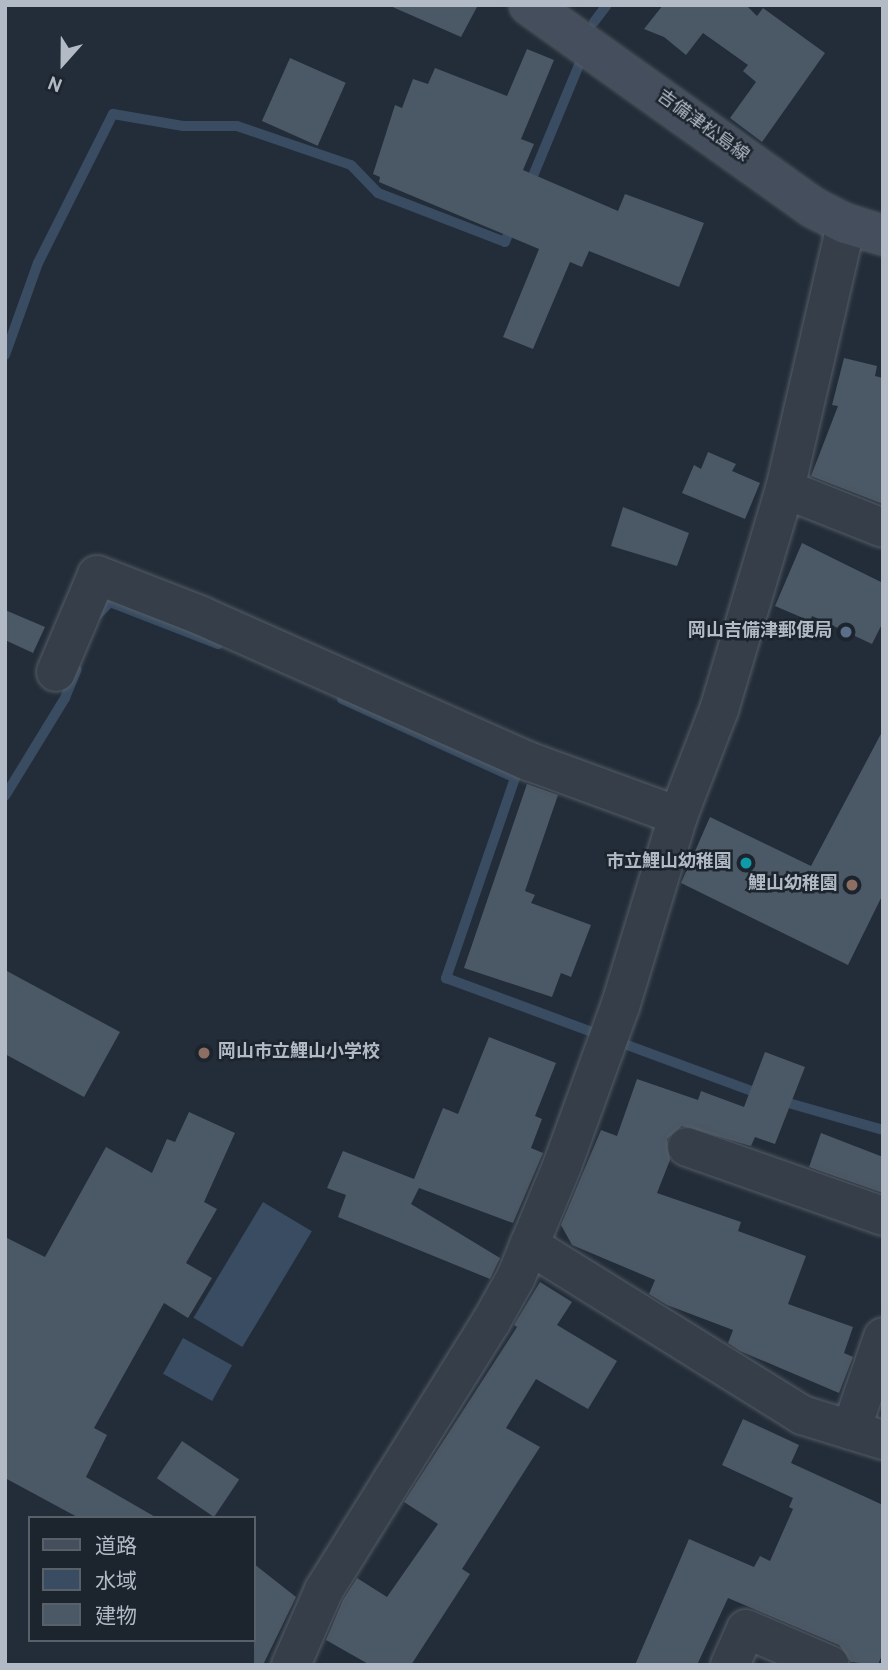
<!DOCTYPE html>
<meta charset="utf-8">
<style>
body{margin:0}
#map{position:relative;width:888px;height:1670px;overflow:hidden;background:#232d39;font-family:Overpass,"Noto Sans JP",sans-serif}
div>[style]{position:absolute}
.water>*{inset:0;background:#394c62;transform-origin:0 0}
.stream>*{height:10px;margin:-5px;padding:0 5px;transform-origin:5px;border-radius:5px;background:#394c62}
.building>*{inset:0;background:#4b5865;transform-origin:0 0}
.roads{filter:drop-shadow(0 0 2px #545d67) drop-shadow(0 0 2px #545d67)}
.minor>*{height:38px;margin:-19px;padding:0 19px;transform-origin:19px;border-radius:19px;background:#363f49}
.secondary>*{height:38px;margin:-19px;padding:0 19px;transform-origin:19px;border-radius:19px;background:#454e5c}
.dots>*{width:19px;height:19px;translate:-50% -50%;box-sizing:border-box;border:4px solid #1c242e;border-radius:50%}
span{translate:-50% -50%;white-space:nowrap;text-align:center;line-height:1.15;-webkit-text-stroke:5px #1c242e;paint-order:stroke}
.street-label{font-size:18px;color:#b1bac5}
.poi-label{font-size:18px;color:#b1bac5;font-weight:700}
.right{translate:-100% -50%;text-align:right}
.left{translate:0 -50%;text-align:left}
.frame{position:absolute;inset:0;border:7px solid #b1bac5;pointer-events:none}
.legend{position:absolute;left:28px;top:1516px;width:228px;height:126px;box-sizing:border-box;background:#1c242e;border:2px solid #58606a;margin:0;padding:9px 12px;list-style:none;font-size:21px;color:#b1bac5}
.legend li{display:flex;align-items:center;gap:14px;height:35px}
.legend b{width:35px;border:2px solid #58606a}
.north{position:absolute;left:28px;top:28px;width:70px;height:70px;-webkit-text-stroke:5px #1c242e;paint-order:stroke;rotate:201deg;font-size:19px;font-weight:700;line-height:28px;text-align:center;color:#b1bac5}
.north::after{content:'';display:block;margin:auto;width:24px;height:32px;background:#b1bac5;clip-path:polygon(50% 0,100% 100%,50% 72%,0 100%)}
</style>
<div id="map">
<div class="water">
<i style="left:263px;top:1202px;width:57px;height:135px;rotate:31deg"></i>
<i style="left:183px;top:1338px;width:56px;height:41px;rotate:29deg"></i>
</div>
<div class="stream">
<i style="left:594px;top:22px;width:21px;rotate:-53deg"></i>
<i style="left:528px;top:188px;width:133px;rotate:-67.5deg"></i>
<i style="left:5px;top:355px;width:98px;rotate:-70.3deg"></i>
<i style="left:38px;top:263px;width:167px;rotate:-63.3deg"></i>
<i style="left:113px;top:114px;width:71px;rotate:9.7deg"></i>
<i style="left:183px;top:126px;width:54px"></i>
<i style="left:237px;top:126px;width:120px;rotate:18.9deg"></i>
<i style="left:351px;top:165px;width:39px;rotate:46deg"></i>
<i style="left:378px;top:193px;width:136px;rotate:21.1deg"></i>
<i style="left:505px;top:242px;width:18px;rotate:-68deg"></i>
<i style="left:97px;top:615px;width:18px;rotate:-45deg"></i>
<i style="left:110px;top:602px;width:116px;rotate:21.3deg"></i>
<i style="left:342px;top:699px;width:190px;rotate:24.5deg"></i>
<i style="left:515px;top:778px;width:212px;rotate:109deg"></i>
<i style="left:446px;top:978px;width:337px;rotate:20.3deg"></i>
<i style="left:5px;top:796px;width:115px;rotate:-58.5deg"></i>
<i style="left:65px;top:698px;width:31px;rotate:-68deg"></i>
<i style="left:778px;top:1100px;width:109px;rotate:15.9deg"></i>
</div>
<div class="building">
<i style="clip-path:polygon(388px 5px,478px 5px,461px 37px)"></i>
<i style="clip-path:polygon(663px 5px,746px 5px,757px 16px,763px 8px,825px 53px,762px 142px,730px 118px,756px 82px,743px 71px,748px 65px,703px 33px,686px 55px,664px 37px,644px 29px)"></i>
<i style="clip-path:polygon(527px 49px,554px 60px,521px 139px,534px 144px,523px 170px,618px 211px,625px 194px,704px 223px,679px 287px,589px 251px,582px 267px,570px 262px,533px 349px,503px 337px,539px 249px,379px 182px,380px 177px,373px 174px,395px 105px,402px 108px,413px 79px,428px 84px,435px 68px,507px 96px)"></i>
<i style="left:290px;top:58px;width:61px;height:69px;rotate:24deg"></i>
<i style="clip-path:polygon(844px 358px,877px 366px,875px 376px,883px 378px,883px 504px,811px 476px,838px 406px,832px 405px)"></i>
<i style="clip-path:polygon(708px 452px,736px 464px,732px 471px,760px 483px,745px 519px,682px 493px,694px 465px,701px 469px)"></i>
<i style="clip-path:polygon(623px 507px,689px 533px,677px 566px,611px 546px)"></i>
<i style="clip-path:polygon(802px 543px,883px 583px,883px 622px,872px 644px,812px 616px,810px 621px,775px 606px)"></i>
<i style="clip-path:polygon(5px 610px,45px 627px,33px 653px,5px 640px)"></i>
<i style="clip-path:polygon(883px 730px,883px 894px,848px 965px,681px 883px,710px 817px,811px 866px)"></i>
<i style="clip-path:polygon(527px 784px,558px 795px,525px 891px,535px 895px,531px 903px,591px 925px,571px 977px,561px 973px,552px 997px,464px 968px)"></i>
<i style="clip-path:polygon(5px 970px,120px 1032px,84px 1097px,5px 1054px)"></i>
<i style="clip-path:polygon(489px 1037px,556px 1063px,535px 1116px,542px 1119px,531px 1148px,543px 1153px,513px 1223px,419px 1188px,411px 1204px,500px 1258px,490px 1279px,338px 1217px,346px 1195px,327px 1188px,343px 1151px,414px 1179px,443px 1108px,458px 1114px)"></i>
<i style="clip-path:polygon(765px 1052px,805px 1067px,775px 1144px,755px 1137px,751px 1146px,682px 1126px,667px 1139px,670px 1160px,657px 1193px,741px 1222px,738px 1231px,806px 1256px,788px 1304px,853px 1327px,844px 1353px,853px 1357px,839px 1393px,740px 1351px,728px 1343px,733px 1330px,667px 1305px,649px 1294px,655px 1280px,572px 1245px,561px 1225px,601px 1130px,617px 1136px,637px 1079px,698px 1100px,701px 1091px,744px 1107px)"></i>
<i style="clip-path:polygon(189px 1112px,235px 1133px,204px 1202px,217px 1209px,186px 1263px,212px 1278px,188px 1318px,164px 1303px,94px 1428px,107px 1435px,86px 1477px,157px 1518px,79px 1518px,5px 1478px,5px 1237px,45px 1257px,106px 1147px,152px 1173px,167px 1139px,175px 1142px)"></i>
<i style="clip-path:polygon(821px 1133px,883px 1157px,883px 1193px,809px 1167px)"></i>
<i style="clip-path:polygon(540px 1282px,572px 1302px,557px 1325px,617px 1361px,588px 1409px,536px 1379px,506px 1428px,540px 1447px,462px 1569px,470px 1574px,411px 1665px,370px 1665px,326px 1640px,343px 1600px,357px 1578px,387px 1597px,438px 1524px,404px 1502px,517px 1327px,514px 1325px)"></i>
<i style="clip-path:polygon(743px 1419px,799px 1445px,791px 1463px,883px 1505px,883px 1652px,878px 1665px,851px 1662px,839px 1645px,728px 1598px,697px 1665px,635px 1665px,689px 1539px,754px 1567px,760px 1556px,770px 1561px,793px 1509px,789px 1507px,793px 1498px,722px 1465px)"></i>
<i style="left:182px;top:1441px;width:69px;height:45px;rotate:34deg"></i>
<i style="clip-path:polygon(254px 1564px,296px 1597px,263px 1665px,254px 1665px)"></i>
</div>
<div class="roads">
<div class="minor">
<i style="left:785px;top:489px;width:105px;rotate:21.7deg"></i>
<i style="left:56px;top:672px;width:105px;rotate:-67.1deg"></i>
<i style="left:97px;top:575px;width:113px;rotate:21.3deg"></i>
<i style="left:202px;top:616px;width:357px;rotate:24deg"></i>
<i style="left:528px;top:761px;width:160px;rotate:20.1deg"></i>
<i style="left:687px;top:1147px;width:208px;rotate:19.4deg"></i>
<i style="left:529px;top:1245px;width:322px;rotate:31.9deg"></i>
<i style="left:802px;top:1415px;width:85px;rotate:17.2deg"></i>
<i style="left:851px;top:1430px;width:98px;rotate:-71deg"></i>
<i style="left:291px;top:1665px;width:82px;rotate:-66.3deg"></i>
<i style="left:324px;top:1590px;width:316px;rotate:-58.1deg"></i>
<i style="left:491px;top:1322px;width:51px;rotate:-60.9deg"></i>
<i style="left:516px;top:1277px;width:120px;rotate:-67.5deg"></i>
<i style="left:562px;top:1166px;width:169px;rotate:-70deg"></i>
<i style="left:620px;top:1007px;width:200px;rotate:-73.1deg"></i>
<i style="left:678px;top:816px;width:114px;rotate:-68.9deg"></i>
<i style="left:719px;top:710px;width:231px;rotate:-73.4deg"></i>
<i style="left:785px;top:489px;width:272px;rotate:-77deg"></i>
<i style="left:730px;top:1665px;width:39px;rotate:-66deg"></i>
<i style="left:746px;top:1629px;width:91px;rotate:23.2deg"></i>
</div>
<div class="secondary">
<i style="left:529px;top:5px;width:348px;rotate:35.5deg"></i>
<i style="left:812px;top:207px;width:38px;rotate:27deg"></i>
<i style="left:846px;top:224px;width:39px;rotate:17deg"></i>
</div>
</div>
<div class="dots">
<i style="left:846px;top:632px;background:#5c6f8a"></i>
<i style="left:746px;top:863px;background:#0f9aa8"></i>
<i style="left:852px;top:885px;background:#8d6e63"></i>
<i style="left:204px;top:1053px;background:#8d6e63"></i>
</div>
<div class="street-label">
<span style="left:702px;top:127px;rotate:36deg">吉備津松島線</span>
</div>
<div class="poi-label">
<span class="right" style="left:832px;top:632px">岡山吉備津郵便局</span>
<span class="right" style="left:732px;top:863px">市立鯉山幼稚園</span>
<span class="right" style="left:838px;top:885px">鯉山幼稚園</span>
<span class="left" style="left:218px;top:1053px">岡山市立鯉山小学校</span>
</div>
<div class="frame"></div>
<ul class="legend">
<li><b style="height:9px;background:#454e5c"></b>道路</li>
<li><b style="height:19px;background:#394c62"></b>水域</li>
<li><b style="height:19px;background:#4b5865"></b>建物</li>
</ul>
<div class="north">N</div>
</div>
